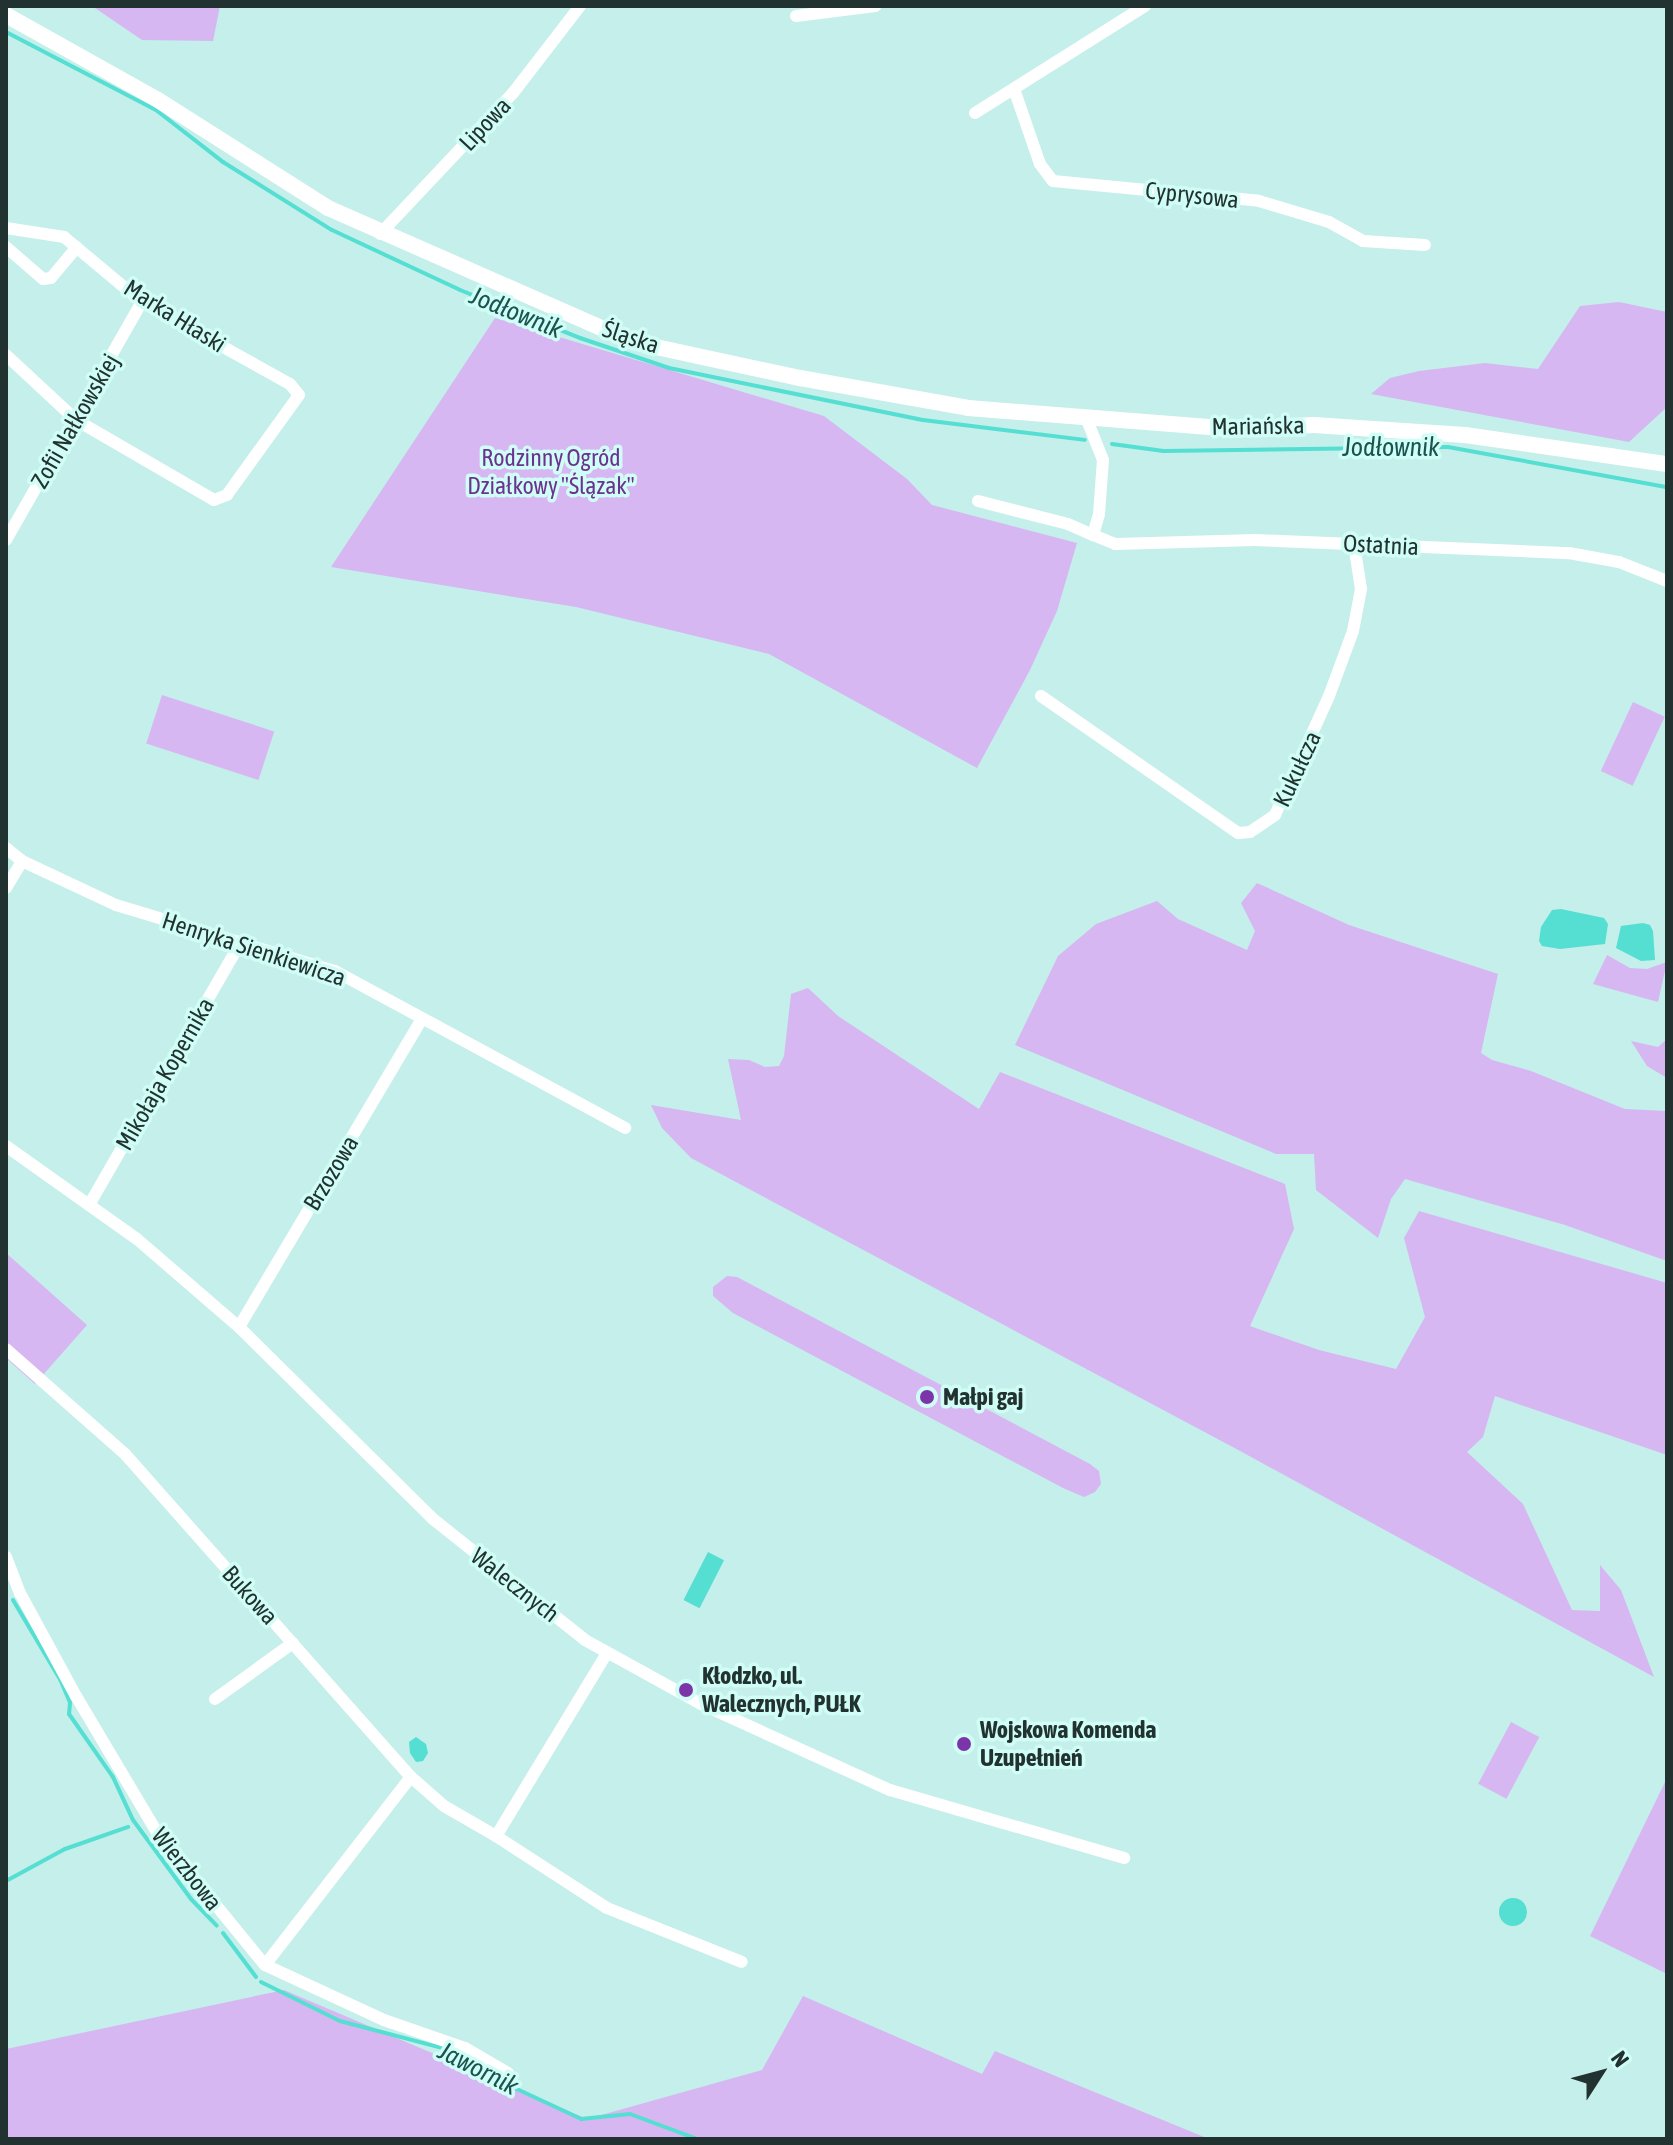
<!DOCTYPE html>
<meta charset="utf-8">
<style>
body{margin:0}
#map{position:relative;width:1673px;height:2145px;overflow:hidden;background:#c4efea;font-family:"Asap Condensed",sans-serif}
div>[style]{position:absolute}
.green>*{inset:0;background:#d7b7f1;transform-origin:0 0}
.water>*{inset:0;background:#55ded2;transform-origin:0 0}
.round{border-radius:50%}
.stream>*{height:4px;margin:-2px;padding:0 2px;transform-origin:2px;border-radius:2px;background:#55ded2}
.minor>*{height:12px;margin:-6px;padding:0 6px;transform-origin:6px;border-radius:6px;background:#fff}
.tertiary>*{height:16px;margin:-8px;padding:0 8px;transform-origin:8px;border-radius:8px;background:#fff}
.dots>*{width:22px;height:22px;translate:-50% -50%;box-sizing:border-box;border:4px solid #d1fdf7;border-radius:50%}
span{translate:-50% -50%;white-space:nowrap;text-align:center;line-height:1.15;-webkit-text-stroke:7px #d1fdf7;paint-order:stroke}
.street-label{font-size:24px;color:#213230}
.park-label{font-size:24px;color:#6b338e}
.poi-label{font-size:24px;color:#213230;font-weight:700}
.left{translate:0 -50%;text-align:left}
.water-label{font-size:26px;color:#1a544f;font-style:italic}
.frame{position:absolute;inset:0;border:8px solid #213230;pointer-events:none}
.north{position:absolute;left:1561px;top:2033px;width:80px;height:80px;-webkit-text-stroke:6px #d1fdf7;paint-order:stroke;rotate:54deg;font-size:22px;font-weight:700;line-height:32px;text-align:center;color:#213230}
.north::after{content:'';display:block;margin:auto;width:28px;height:36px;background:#213230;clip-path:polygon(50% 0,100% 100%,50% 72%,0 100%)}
</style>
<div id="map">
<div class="green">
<i style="clip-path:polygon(92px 6px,220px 6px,213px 41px,142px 40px)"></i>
<i style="clip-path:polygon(1619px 302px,1667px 312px,1667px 407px,1629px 442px,1371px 394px,1390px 378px,1419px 371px,1485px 363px,1538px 369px,1580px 306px)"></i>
<i style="clip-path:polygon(495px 318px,824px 416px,907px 479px,932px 505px,1077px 543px,1057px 611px,1030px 670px,977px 768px,769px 654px,576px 607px,331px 567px)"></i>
<i style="left:162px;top:695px;width:118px;height:51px;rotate:18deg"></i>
<i style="left:1633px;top:702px;width:35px;height:76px;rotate:25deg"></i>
<i style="clip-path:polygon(1257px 883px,1349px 925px,1498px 974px,1481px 1053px,1492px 1060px,1531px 1071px,1625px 1109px,1667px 1111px,1667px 1261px,1565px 1225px,1405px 1179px,1391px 1199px,1378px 1238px,1316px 1190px,1314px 1154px,1276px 1154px,1015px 1045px,1058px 956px,1096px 924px,1157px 901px,1178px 919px,1247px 950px,1255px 931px,1241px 903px)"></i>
<i style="clip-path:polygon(1607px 955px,1630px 968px,1647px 969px,1667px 962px,1658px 1002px,1593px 984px)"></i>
<i style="clip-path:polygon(808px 988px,838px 1016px,979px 1109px,1000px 1072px,1285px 1184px,1294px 1229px,1250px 1326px,1319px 1350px,1396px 1369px,1425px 1317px,1404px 1238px,1419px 1211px,1667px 1283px,1667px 1455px,1495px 1396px,1483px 1437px,1467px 1452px,1523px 1504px,1572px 1610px,1600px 1611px,1600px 1565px,1621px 1590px,1654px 1677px,1242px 1452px,691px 1158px,662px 1128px,651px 1105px,741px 1120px,728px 1059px,749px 1060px,765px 1067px,779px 1066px,784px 1056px,791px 994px)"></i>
<i style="clip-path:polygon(1667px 1039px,1667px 1078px,1647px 1066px,1631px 1041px,1658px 1047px)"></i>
<i style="clip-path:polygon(6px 1253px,87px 1325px,35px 1384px,6px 1358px)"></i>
<i style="clip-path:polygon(727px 1276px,737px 1277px,1090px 1464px,1099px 1471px,1101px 1484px,1095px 1492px,1084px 1497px,1063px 1488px,733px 1313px,713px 1296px,713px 1287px)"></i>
<i style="left:1511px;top:1722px;width:32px;height:70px;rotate:28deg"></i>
<i style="clip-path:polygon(1667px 1778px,1667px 1974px,1590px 1936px)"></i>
<i style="clip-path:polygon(284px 1990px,587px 2119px,762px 2070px,803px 1996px,982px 2074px,995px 2051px,1209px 2139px,6px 2139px,6px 2049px)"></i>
</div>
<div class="water">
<i style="clip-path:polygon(1561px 909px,1604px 918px,1608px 924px,1605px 944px,1560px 949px,1542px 946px,1539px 941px,1541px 927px,1552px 910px)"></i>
<i style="clip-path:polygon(1643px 923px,1650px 925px,1653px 931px,1655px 960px,1641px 961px,1616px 948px,1621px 926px)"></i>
<i style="left:708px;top:1552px;width:18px;height:54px;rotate:27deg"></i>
<i style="clip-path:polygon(416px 1737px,426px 1744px,428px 1753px,423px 1761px,416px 1762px,410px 1753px,409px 1742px)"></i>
<i class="round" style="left:1499px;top:1898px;width:28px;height:28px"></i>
</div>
<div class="stream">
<i style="left:6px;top:32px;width:169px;rotate:27.5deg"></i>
<i style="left:156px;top:110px;width:85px;rotate:37.8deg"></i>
<i style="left:223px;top:162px;width:128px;rotate:32deg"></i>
<i style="left:332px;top:230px;width:141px;rotate:25.1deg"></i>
<i style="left:460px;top:290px;width:129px;rotate:21.8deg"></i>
<i style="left:580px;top:338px;width:94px;rotate:18.6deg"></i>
<i style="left:669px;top:368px;width:259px;rotate:11.6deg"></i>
<i style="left:923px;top:420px;width:163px;rotate:7deg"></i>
<i style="left:1112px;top:444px;width:52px;rotate:7.7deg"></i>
<i style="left:1164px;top:451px;width:284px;rotate:-0.8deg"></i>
<i style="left:1448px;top:447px;width:223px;rotate:10.4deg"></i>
<i style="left:13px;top:1600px;width:92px;rotate:59.3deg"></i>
<i style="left:60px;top:1679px;width:26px;rotate:67deg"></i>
<i style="left:70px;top:1703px;width:11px;rotate:95deg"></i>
<i style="left:69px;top:1714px;width:77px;rotate:55.1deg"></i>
<i style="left:113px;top:1777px;width:47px;rotate:65.1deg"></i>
<i style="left:133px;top:1820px;width:98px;rotate:53.7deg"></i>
<i style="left:191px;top:1899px;width:37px;rotate:46deg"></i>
<i style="left:6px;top:1881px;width:67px;rotate:-28.5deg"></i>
<i style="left:65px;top:1849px;width:67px;rotate:-19.2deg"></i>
<i style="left:223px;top:1933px;width:55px;rotate:53.1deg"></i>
<i style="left:261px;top:1982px;width:88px;rotate:26.3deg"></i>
<i style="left:340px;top:2021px;width:110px;rotate:14.8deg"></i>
<i style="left:446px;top:2049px;width:18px;rotate:45deg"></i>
<i style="left:459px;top:2062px;width:135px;rotate:25deg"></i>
<i style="left:581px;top:2119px;width:49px;rotate:-5.8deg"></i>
<i style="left:630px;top:2114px;width:72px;rotate:20.5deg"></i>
</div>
<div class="minor">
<i style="left:796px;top:16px;width:80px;rotate:-7.2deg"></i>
<i style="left:1014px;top:89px;width:79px;rotate:70.9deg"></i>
<i style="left:1040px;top:164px;width:21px;rotate:53deg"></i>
<i style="left:1053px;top:181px;width:207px;rotate:5.5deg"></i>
<i style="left:1259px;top:201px;width:73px;rotate:16.7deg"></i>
<i style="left:1329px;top:222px;width:39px;rotate:29deg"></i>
<i style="left:1363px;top:241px;width:62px;rotate:3.7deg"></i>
<i style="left:975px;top:113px;width:201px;rotate:-32.2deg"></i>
<i style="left:6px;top:228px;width:59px;rotate:8.8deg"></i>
<i style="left:64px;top:237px;width:102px;rotate:39.8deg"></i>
<i style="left:142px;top:302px;width:169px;rotate:29deg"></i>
<i style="left:290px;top:384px;width:14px;rotate:51deg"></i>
<i style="left:299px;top:395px;width:123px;rotate:125.8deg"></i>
<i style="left:227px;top:495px;width:14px;rotate:159deg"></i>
<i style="left:214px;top:500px;width:160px;rotate:-149.9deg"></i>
<i style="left:76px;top:420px;width:96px;rotate:-137.1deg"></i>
<i style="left:380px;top:234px;width:194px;rotate:-46.7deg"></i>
<i style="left:513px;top:93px;width:110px;rotate:-52.4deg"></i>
<i style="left:6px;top:247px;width:49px;rotate:40.9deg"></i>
<i style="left:43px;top:279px;width:8px;rotate:-7deg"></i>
<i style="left:51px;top:278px;width:40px;rotate:-50deg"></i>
<i style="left:978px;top:501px;width:93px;rotate:14.3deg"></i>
<i style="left:1068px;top:524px;width:27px;rotate:24deg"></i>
<i style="left:1093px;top:535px;width:22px;rotate:-74deg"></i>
<i style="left:1099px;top:514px;width:54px;rotate:-85.8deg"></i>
<i style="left:1103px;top:460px;width:43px;rotate:-111.8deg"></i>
<i style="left:1093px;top:535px;width:24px;rotate:22deg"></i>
<i style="left:1115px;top:544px;width:140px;rotate:-1.6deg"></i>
<i style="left:1255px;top:540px;width:314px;rotate:2.4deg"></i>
<i style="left:1569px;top:553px;width:51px;rotate:10.2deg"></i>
<i style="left:1619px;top:562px;width:52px;rotate:21.6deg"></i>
<i style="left:6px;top:540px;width:274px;rotate:-60.3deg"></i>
<i style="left:1041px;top:696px;width:240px;rotate:34.8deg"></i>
<i style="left:1238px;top:833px;width:12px;rotate:-5deg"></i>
<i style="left:1250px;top:832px;width:30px;rotate:-34deg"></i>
<i style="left:1275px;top:815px;width:131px;rotate:-65.6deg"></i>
<i style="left:1329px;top:696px;width:69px;rotate:-69.7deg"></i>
<i style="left:1353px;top:631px;width:43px;rotate:-79.2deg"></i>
<i style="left:1361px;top:589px;width:46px;rotate:-98.8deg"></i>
<i style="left:6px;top:848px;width:21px;rotate:39deg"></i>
<i style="left:22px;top:861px;width:104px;rotate:25.1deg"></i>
<i style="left:116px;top:905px;width:229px;rotate:16.8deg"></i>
<i style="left:335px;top:971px;width:330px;rotate:28.4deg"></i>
<i style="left:6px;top:888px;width:31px;rotate:-59deg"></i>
<i style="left:6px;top:1146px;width:161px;rotate:35.4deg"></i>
<i style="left:137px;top:1239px;width:135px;rotate:40.8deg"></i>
<i style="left:239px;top:1327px;width:273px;rotate:44.7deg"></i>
<i style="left:433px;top:1519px;width:194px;rotate:38.5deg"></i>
<i style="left:585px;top:1640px;width:132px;rotate:28.9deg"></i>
<i style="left:701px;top:1704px;width:208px;rotate:24.5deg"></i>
<i style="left:890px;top:1790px;width:244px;rotate:16.2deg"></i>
<i style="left:89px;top:1205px;width:304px;rotate:-60deg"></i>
<i style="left:239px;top:1327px;width:358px;rotate:-59.3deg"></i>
<i style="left:6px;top:1349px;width:159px;rotate:41.4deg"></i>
<i style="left:125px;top:1454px;width:431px;rotate:48.5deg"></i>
<i style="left:411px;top:1777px;width:44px;rotate:41.3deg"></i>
<i style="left:444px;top:1806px;width:60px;rotate:30deg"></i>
<i style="left:6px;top:1557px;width:39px;rotate:69deg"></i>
<i style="left:20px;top:1593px;width:117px;rotate:61.5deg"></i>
<i style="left:76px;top:1696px;width:161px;rotate:59.3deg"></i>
<i style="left:158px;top:1834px;width:169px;rotate:50.8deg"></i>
<i style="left:265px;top:1965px;width:238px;rotate:-52.2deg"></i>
<i style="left:607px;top:1653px;width:214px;rotate:121.2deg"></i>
<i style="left:496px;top:1836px;width:132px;rotate:33deg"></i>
<i style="left:607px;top:1908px;width:145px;rotate:21.8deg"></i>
<i style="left:215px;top:1699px;width:96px;rotate:-35.7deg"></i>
<i style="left:265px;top:1965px;width:131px;rotate:24.8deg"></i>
<i style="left:384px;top:2020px;width:86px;rotate:19.1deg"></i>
<i style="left:465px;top:2048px;width:50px;rotate:30.2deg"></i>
</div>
<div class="tertiary">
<i style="left:6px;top:15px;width:174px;rotate:29.2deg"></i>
<i style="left:158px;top:100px;width:201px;rotate:32.4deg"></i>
<i style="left:328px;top:208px;width:333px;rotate:23.7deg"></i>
<i style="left:633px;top:342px;width:171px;rotate:12.2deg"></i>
<i style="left:800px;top:378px;width:171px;rotate:10.1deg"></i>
<i style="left:968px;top:408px;width:267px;rotate:4.5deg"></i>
<i style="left:1234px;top:429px;width:80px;rotate:-2.9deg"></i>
<i style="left:1314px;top:425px;width:151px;rotate:3.8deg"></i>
<i style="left:1465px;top:435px;width:204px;rotate:8.2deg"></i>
</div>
<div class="dots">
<i style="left:927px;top:1397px;background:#7c35a8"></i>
<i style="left:686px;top:1690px;background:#7c35a8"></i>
<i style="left:964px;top:1744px;background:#7c35a8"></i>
</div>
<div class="street-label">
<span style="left:485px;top:124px;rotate:-47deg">Lipowa</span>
<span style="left:1192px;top:195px;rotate:6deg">Cyprysowa</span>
<span style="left:175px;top:316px;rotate:32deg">Marka Hłaski</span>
<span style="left:631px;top:337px;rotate:18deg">Śląska</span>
<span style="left:75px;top:421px;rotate:-60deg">Zofii Nałkowskiej</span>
<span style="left:1258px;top:426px;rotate:-1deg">Mariańska</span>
<span style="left:1381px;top:545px;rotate:3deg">Ostatnia</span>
<span style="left:1297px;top:769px;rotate:-65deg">Kukułcza</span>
<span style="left:254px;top:949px;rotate:18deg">Henryka Sienkiewicza</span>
<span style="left:165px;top:1074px;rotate:-60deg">Mikołaja Kopernika</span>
<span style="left:331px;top:1173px;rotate:-59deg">Brzozowa</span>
<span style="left:515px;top:1585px;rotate:38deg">Walecznych</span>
<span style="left:250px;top:1595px;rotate:48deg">Bukowa</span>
<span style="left:187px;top:1869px;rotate:52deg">Wierzbowa</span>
</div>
<div class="park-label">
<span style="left:551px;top:472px">Rodzinny Ogród<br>Działkowy "Ślązak"</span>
</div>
<div class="poi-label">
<span class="left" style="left:943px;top:1397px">Małpi gaj</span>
<span class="left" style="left:702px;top:1690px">Kłodzko, ul.<br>Walecznych, PUŁK</span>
<span class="left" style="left:980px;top:1744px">Wojskowa Komenda<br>Uzupełnień</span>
</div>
<div class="water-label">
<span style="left:516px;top:313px;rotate:22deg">Jodłownik</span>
<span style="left:1391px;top:448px">Jodłownik</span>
<span style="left:478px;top:2069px;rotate:27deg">Jawornik</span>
</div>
<div class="frame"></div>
<div class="north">N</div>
</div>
